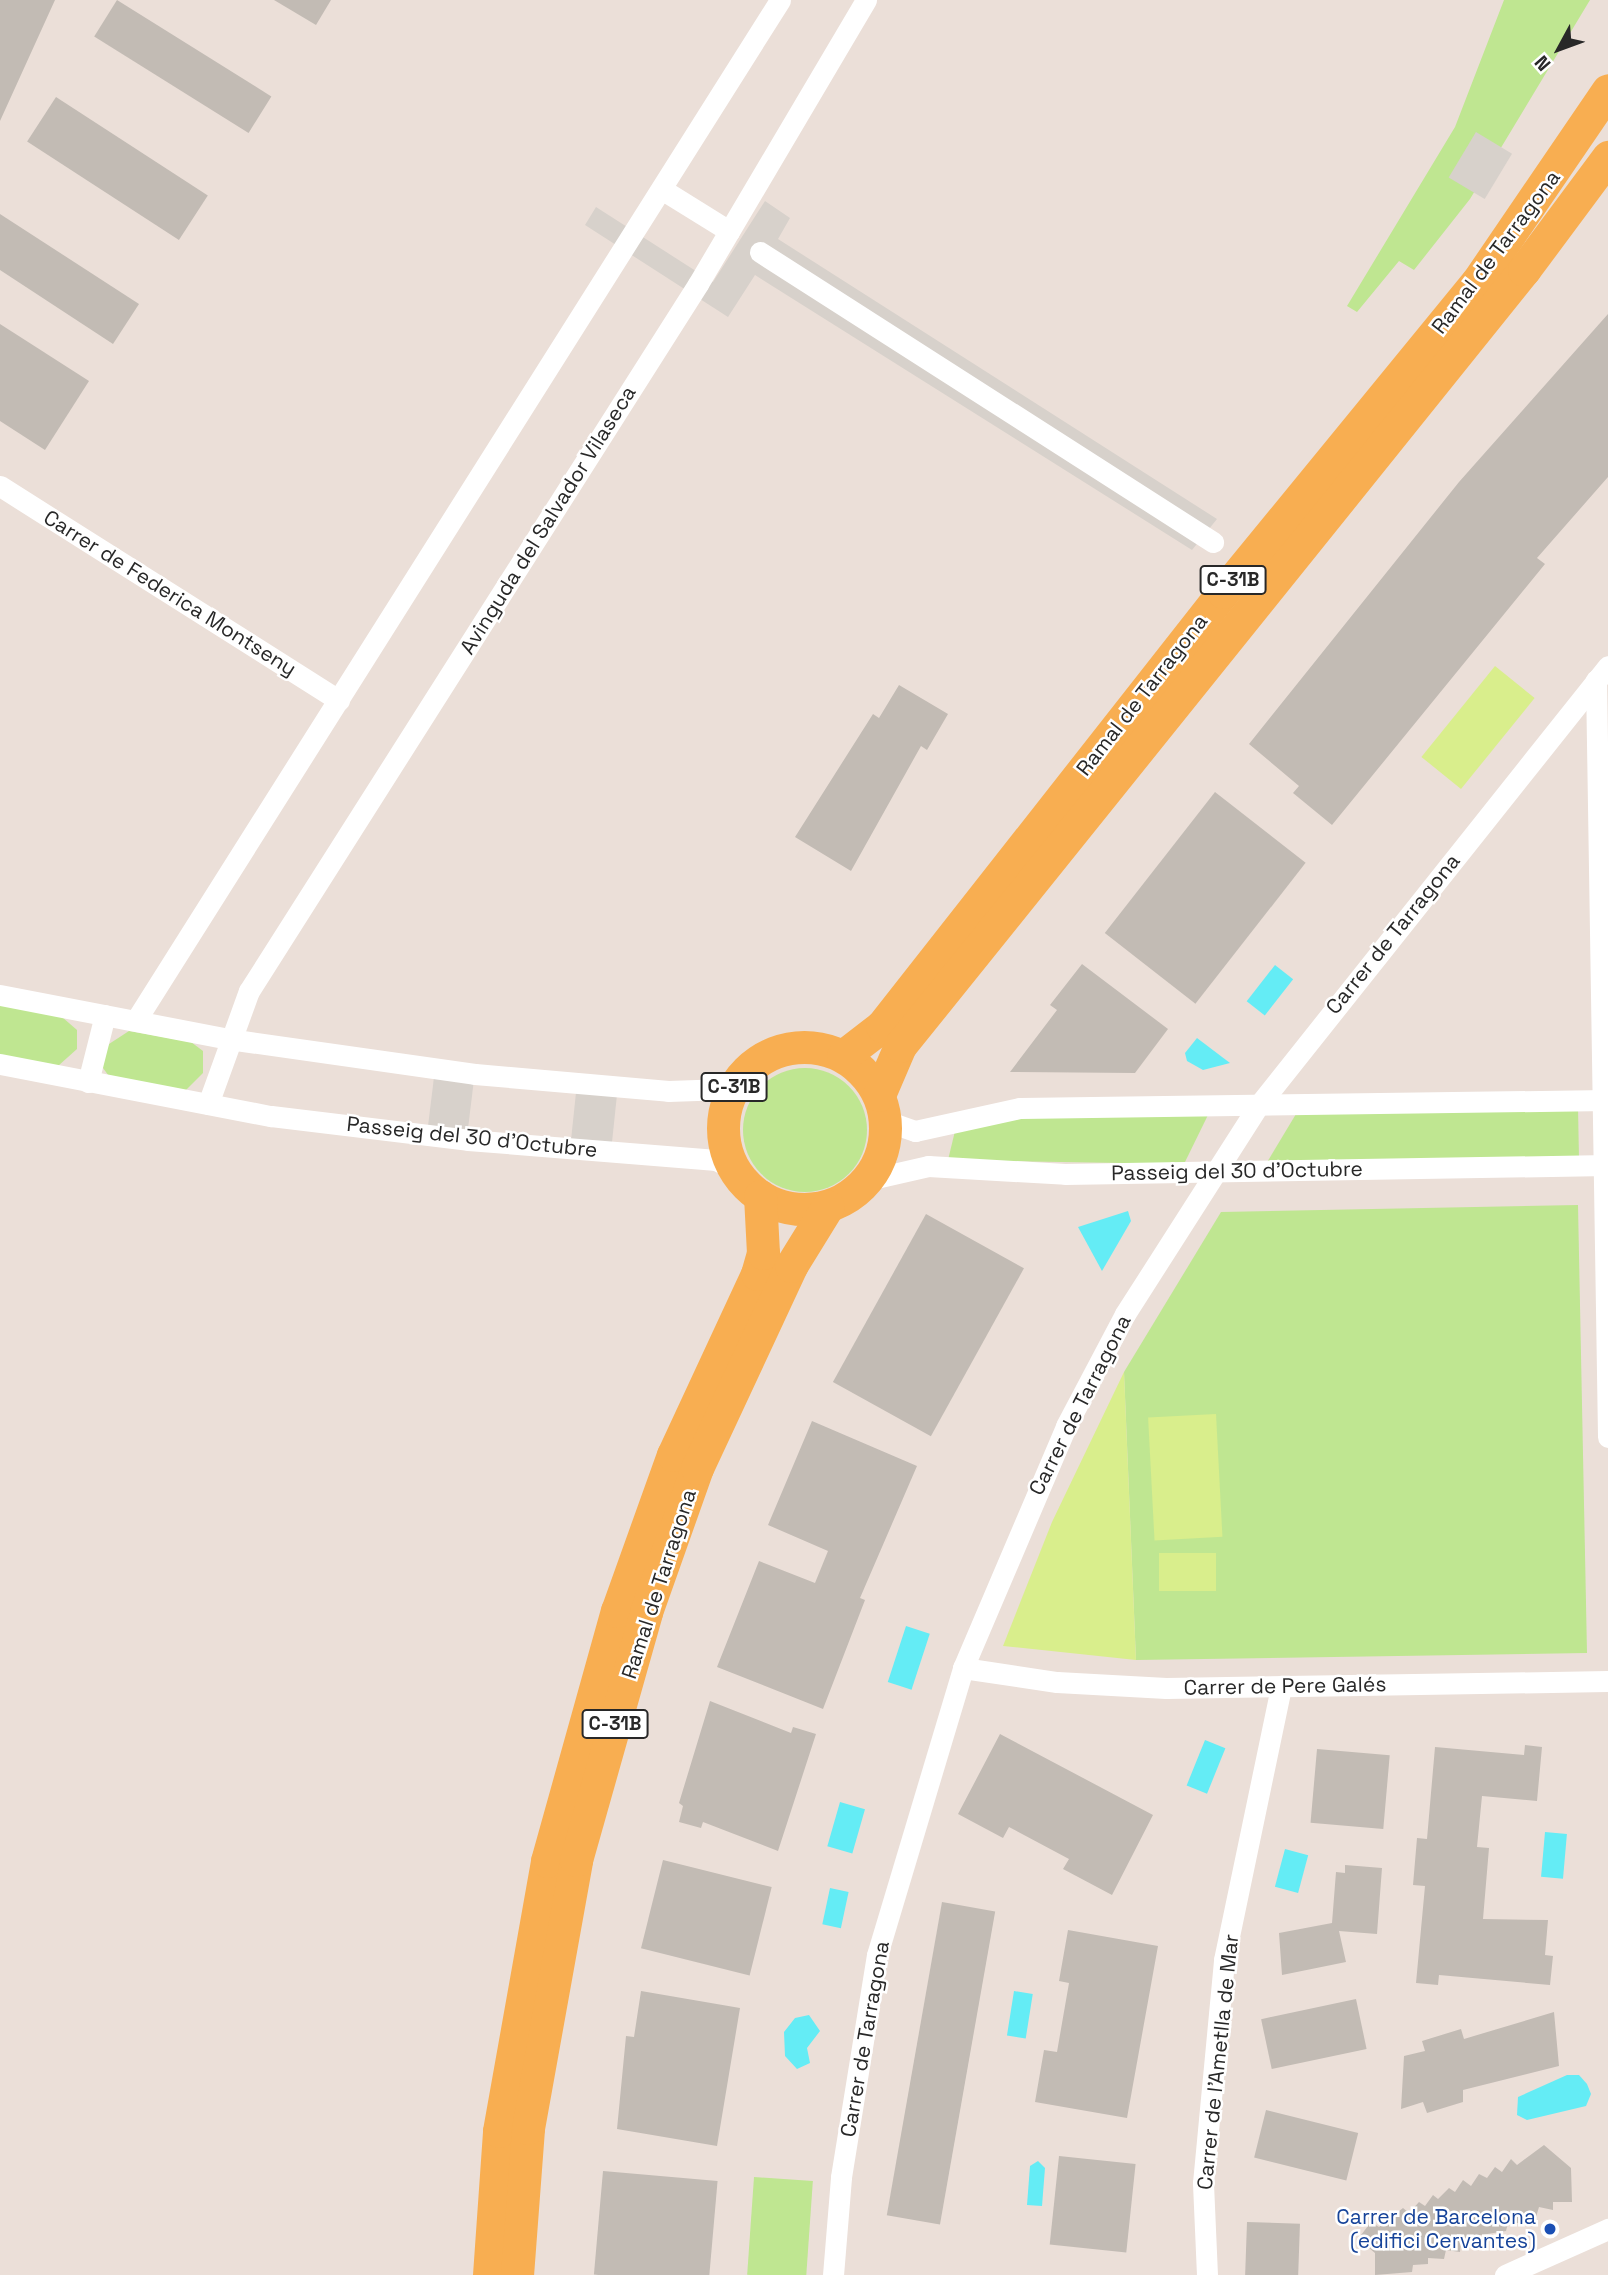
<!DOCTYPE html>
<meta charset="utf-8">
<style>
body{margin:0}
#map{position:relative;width:1608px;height:2275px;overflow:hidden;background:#ebdfd8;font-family:"Space Grotesk",sans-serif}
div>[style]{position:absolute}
.green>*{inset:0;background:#bfe691;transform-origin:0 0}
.round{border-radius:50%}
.pitch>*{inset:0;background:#d9ee8c;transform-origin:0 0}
.plaza>*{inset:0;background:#d7d1cb;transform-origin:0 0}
.water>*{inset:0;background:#64ecf5;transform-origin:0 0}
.building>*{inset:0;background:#c2bbb4;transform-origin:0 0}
.street>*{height:21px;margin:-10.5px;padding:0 10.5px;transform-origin:10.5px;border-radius:10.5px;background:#fff}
.primary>*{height:33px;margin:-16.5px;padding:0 16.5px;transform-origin:16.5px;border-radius:16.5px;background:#f8ae51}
.primary>.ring{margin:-16.5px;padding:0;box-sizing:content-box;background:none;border:33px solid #f8ae51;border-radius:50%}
.dots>*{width:19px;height:19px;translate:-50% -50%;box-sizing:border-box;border:4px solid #fff;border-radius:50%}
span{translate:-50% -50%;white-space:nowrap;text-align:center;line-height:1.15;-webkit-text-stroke:5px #fff;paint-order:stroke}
.shield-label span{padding:2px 5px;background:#fff;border:2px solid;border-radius:5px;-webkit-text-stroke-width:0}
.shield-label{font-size:19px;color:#282828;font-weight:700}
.street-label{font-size:21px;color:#282828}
.transit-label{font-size:21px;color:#164399}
.right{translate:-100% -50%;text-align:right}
.north{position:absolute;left:1524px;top:14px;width:70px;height:70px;-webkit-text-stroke:5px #fff;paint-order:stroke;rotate:229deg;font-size:19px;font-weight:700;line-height:28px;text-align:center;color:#282828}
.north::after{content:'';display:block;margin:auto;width:24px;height:32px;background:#282828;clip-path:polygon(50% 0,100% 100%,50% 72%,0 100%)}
</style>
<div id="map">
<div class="green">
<i style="clip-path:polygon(1504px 0,1590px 0,1470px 199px,1414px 270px,1399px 261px,1357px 312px,1347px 306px,1455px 127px)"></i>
<i style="clip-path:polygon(0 1004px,62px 1017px,77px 1030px,77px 1049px,58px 1066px,0 1059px)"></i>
<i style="clip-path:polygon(129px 1031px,191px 1042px,203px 1051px,203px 1073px,185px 1091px,111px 1079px,103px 1068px,103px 1056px,109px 1044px)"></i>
<i class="round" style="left:743px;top:1068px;width:124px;height:124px"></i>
<i style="clip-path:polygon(1578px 1107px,1579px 1159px,1266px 1164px,1296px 1114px)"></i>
<i style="clip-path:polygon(1208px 1115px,1184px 1164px,948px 1160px,955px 1131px,995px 1117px)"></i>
<i style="clip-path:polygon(1578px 1205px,1587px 1653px,1136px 1660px,1124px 1372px,1221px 1212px)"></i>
<i style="left:754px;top:2177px;width:59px;height:98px;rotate:4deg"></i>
</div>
<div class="pitch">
<i style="left:1495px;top:666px;width:51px;height:117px;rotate:39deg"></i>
<i style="clip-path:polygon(1124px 1372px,1136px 1660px,1003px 1646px,1052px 1522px)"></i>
<i style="left:1216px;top:1414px;width:123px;height:68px;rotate:87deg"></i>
<i style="left:1159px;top:1553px;width:57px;height:38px"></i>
</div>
<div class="plaza">
<i style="left:1476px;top:132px;width:42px;height:53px;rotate:31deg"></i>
<i style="clip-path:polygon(765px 201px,790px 218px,778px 239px,1217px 519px,1192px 550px,755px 275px,728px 317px,585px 225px,596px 207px,713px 282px)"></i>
<i style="left:435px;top:1069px;width:40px;height:66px;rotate:7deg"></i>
<i style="left:577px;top:1083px;width:41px;height:64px;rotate:6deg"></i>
</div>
<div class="water">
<i style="left:1275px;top:965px;width:23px;height:46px;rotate:38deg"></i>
<i style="clip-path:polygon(1197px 1038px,1230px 1063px,1203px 1070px,1187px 1061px,1185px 1053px)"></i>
<i style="clip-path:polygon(1128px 1211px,1131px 1221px,1102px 1271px,1078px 1227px)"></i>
<i style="left:906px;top:1626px;width:25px;height:59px;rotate:18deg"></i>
<i style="left:1205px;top:1740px;width:22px;height:49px;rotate:22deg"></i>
<i style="left:840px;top:1802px;width:26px;height:46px;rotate:16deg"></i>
<i style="left:1545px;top:1832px;width:22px;height:45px;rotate:5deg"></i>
<i style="left:1285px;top:1849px;width:24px;height:39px;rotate:15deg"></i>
<i style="left:830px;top:1888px;width:19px;height:37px;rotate:12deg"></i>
<i style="left:1014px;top:1991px;width:19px;height:45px;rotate:9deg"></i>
<i style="clip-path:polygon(809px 2015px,820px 2031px,807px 2048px,810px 2063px,797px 2069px,785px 2056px,784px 2032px,795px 2018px)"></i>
<i style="clip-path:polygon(1567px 2075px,1579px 2075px,1587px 2084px,1591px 2094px,1586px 2106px,1527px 2120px,1517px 2115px,1518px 2097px)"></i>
<i style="clip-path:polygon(1038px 2161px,1045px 2168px,1042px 2206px,1027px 2205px,1030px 2166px)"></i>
</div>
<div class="building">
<i style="clip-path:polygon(0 0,55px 0,0 121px)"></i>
<i style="left:117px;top:0;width:182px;height:43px;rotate:32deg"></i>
<i style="clip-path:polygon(274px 0,331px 0,316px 25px)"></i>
<i style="left:56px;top:97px;width:181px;height:53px;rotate:33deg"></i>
<i style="clip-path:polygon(0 214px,139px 304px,113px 344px,0 270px)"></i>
<i style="clip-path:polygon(1608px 314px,1608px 477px,1537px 558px,1545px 564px,1332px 825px,1293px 793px,1299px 786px,1249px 744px,1459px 482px)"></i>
<i style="clip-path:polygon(0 324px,89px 381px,45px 450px,0 421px)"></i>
<i style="clip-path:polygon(899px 685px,948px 714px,927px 750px,921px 746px,851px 871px,795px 837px,873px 714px,879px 718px)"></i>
<i style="left:1215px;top:792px;width:115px;height:179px;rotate:38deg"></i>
<i style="clip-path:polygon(1082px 964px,1168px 1029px,1135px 1073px,1010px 1072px,1057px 1010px,1050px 1005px)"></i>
<i style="left:926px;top:1214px;width:112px;height:192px;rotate:29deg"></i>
<i style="clip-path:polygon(812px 1421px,917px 1466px,860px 1598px,865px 1600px,823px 1709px,717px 1667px,759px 1561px,815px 1583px,828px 1551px,768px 1525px)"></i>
<i style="clip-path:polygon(710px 1701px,791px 1733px,793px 1727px,816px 1734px,778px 1851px,703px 1822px,701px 1828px,679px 1822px,683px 1806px,679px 1803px)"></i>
<i style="clip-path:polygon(1000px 1734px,1153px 1815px,1112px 1895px,1063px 1869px,1069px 1859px,1009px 1827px,1003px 1838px,958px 1814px)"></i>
<i style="clip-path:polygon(1525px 1745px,1542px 1747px,1537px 1801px,1482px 1796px,1477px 1847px,1489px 1848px,1483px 1919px,1548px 1920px,1545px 1955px,1553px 1956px,1550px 1985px,1439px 1975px,1438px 1985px,1416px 1983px,1425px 1886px,1413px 1885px,1417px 1838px,1427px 1839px,1435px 1747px,1524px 1755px)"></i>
<i style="left:1317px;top:1749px;width:73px;height:74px;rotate:5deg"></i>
<i style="left:663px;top:1860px;width:112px;height:91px;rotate:14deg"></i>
<i style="clip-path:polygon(1345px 1865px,1382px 1868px,1377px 1934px,1339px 1931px,1346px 1962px,1282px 1975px,1279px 1933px,1332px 1923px,1336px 1872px,1345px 1873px)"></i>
<i style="left:942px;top:1902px;width:54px;height:318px;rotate:10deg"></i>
<i style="clip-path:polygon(1068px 1930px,1158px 1946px,1127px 2118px,1035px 2102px,1044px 2050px,1057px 2052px,1069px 1983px,1059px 1981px)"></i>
<i style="clip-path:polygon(641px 1991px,740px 2008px,717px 2146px,617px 2129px,626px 2036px,634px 2037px)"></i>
<i style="left:1356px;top:1999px;width:51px;height:97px;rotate:78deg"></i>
<i style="clip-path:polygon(1554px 2012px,1559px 2066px,1463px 2090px,1463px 2102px,1427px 2113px,1423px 2102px,1401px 2109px,1404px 2056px,1425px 2051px,1422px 2041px,1461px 2029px,1464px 2039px)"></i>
<i style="left:1266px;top:2110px;width:95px;height:49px;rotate:14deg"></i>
<i style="clip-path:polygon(1544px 2145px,1571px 2168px,1572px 2202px,1553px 2202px,1553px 2210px,1539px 2207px,1536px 2217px,1523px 2214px,1521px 2223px,1508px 2223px,1506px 2231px,1475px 2236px,1476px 2244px,1461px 2243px,1460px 2252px,1446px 2250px,1444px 2259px,1428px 2258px,1428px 2264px,1413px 2265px,1412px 2272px,1375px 2275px,1375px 2253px,1358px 2239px,1371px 2222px,1379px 2227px,1403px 2208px,1409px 2213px,1419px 2202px,1425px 2206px,1433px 2195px,1438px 2199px,1449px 2188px,1455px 2192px,1463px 2180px,1471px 2186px,1479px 2174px,1487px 2178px,1495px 2167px,1502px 2172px,1511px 2159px,1517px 2165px)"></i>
<i style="left:1059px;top:2156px;width:77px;height:89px;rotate:6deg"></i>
<i style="left:603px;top:2171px;width:115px;height:104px;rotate:5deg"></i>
<i style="left:1247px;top:2222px;width:53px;height:53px;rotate:2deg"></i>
</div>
<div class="street">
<i style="left:663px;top:190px;width:78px;rotate:31.8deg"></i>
<i style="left:760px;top:252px;width:538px;rotate:32.63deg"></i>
<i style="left:0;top:486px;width:401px;rotate:32.3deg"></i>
<i style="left:1596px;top:680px;width:757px;rotate:89.09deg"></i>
<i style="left:0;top:995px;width:233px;rotate:10.9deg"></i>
<i style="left:229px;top:1039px;width:248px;rotate:8.1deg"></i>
<i style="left:475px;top:1074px;width:194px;rotate:5deg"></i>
<i style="left:668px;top:1091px;width:36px;rotate:-2deg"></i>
<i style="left:704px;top:1090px;width:38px;rotate:-20deg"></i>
<i style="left:136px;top:1020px;width:1206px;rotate:-57.73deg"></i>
<i style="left:0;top:1064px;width:276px;rotate:10.9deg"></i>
<i style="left:271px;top:1116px;width:198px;rotate:6.9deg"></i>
<i style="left:468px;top:1140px;width:249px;rotate:4.6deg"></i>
<i style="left:716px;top:1160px;width:21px;rotate:28deg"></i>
<i style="left:88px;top:1082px;width:69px;rotate:-75.8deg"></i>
<i style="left:208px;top:1104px;width:120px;rotate:-70.1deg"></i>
<i style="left:249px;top:991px;width:838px;rotate:-57.58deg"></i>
<i style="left:698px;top:284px;width:330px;rotate:-59.4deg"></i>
<i style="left:886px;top:1121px;width:31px;rotate:19deg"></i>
<i style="left:915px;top:1131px;width:107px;rotate:-12.4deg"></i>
<i style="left:1020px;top:1108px;width:588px;rotate:-0.78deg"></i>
<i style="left:867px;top:1180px;width:63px;rotate:-12.9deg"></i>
<i style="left:928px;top:1166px;width:137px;rotate:3.3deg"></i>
<i style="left:1065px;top:1174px;width:543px;rotate:-0.95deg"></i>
<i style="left:963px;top:1668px;width:95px;rotate:8.5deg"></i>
<i style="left:1057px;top:1682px;width:109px;rotate:3.2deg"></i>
<i style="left:1166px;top:1688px;width:442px;rotate:-0.9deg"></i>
<i style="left:833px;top:2275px;width:98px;rotate:-85.3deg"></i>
<i style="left:841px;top:2177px;width:225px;rotate:-80.8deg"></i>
<i style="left:877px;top:1955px;width:300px;rotate:-73.3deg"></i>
<i style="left:963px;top:1668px;width:263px;rotate:-66.9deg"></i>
<i style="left:1066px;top:1426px;width:127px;rotate:-62.2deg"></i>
<i style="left:1125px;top:1314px;width:247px;rotate:-57.4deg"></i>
<i style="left:1258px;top:1106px;width:562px;rotate:-51.5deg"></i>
<i style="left:1207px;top:2275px;width:92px;rotate:-92.5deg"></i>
<i style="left:1203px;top:2183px;width:224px;rotate:-84.6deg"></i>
<i style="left:1224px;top:1960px;width:280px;rotate:-78.2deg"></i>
<i style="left:1505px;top:2275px;width:113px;rotate:-24.1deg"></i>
</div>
<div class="primary">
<i class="ring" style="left:723px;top:1047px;width:129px;height:129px"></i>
<i style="left:843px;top:1056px;width:49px;rotate:-37.6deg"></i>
<i style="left:882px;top:1026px;width:552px;rotate:-51.84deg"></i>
<i style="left:1223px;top:592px;width:401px;rotate:-50.7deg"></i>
<i style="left:1477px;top:282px;width:232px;rotate:-55.7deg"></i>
<i style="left:879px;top:1095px;width:53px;rotate:-66.8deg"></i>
<i style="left:900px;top:1046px;width:996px;rotate:-51.2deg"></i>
<i style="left:1524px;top:270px;width:141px;rotate:-53.4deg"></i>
<i style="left:489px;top:2275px;width:144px;rotate:-86deg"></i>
<i style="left:499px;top:2131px;width:274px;rotate:-79.9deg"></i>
<i style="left:547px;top:1861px;width:260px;rotate:-74.4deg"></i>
<i style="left:617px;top:1611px;width:166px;rotate:-70.3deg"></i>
<i style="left:673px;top:1455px;width:200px;rotate:-65.1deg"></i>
<i style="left:757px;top:1274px;width:22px;rotate:-74deg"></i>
<i style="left:763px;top:1253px;width:57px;rotate:-93deg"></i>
<i style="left:517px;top:2275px;width:147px;rotate:-85.7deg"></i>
<i style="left:528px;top:2128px;width:272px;rotate:-79.8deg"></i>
<i style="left:576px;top:1860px;width:258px;rotate:-74.2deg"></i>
<i style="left:646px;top:1612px;width:153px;rotate:-70.5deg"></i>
<i style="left:697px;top:1468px;width:223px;rotate:-65deg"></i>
<i style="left:791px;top:1266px;width:70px;rotate:-58.3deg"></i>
</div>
<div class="dots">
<i style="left:1550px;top:2229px;background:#1a4fb4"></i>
</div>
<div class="shield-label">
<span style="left:1233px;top:580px">C-31B</span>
<span style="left:734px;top:1087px">C-31B</span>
<span style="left:615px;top:1724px">C-31B</span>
</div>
<div class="street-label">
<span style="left:1496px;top:252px;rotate:-53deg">Ramal de Tarragona</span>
<span style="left:548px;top:520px;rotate:-58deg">Avinguda del Salvador Vilaseca</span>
<span style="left:170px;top:593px;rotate:32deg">Carrer de Federica Montseny</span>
<span style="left:1142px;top:695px;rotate:-52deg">Ramal de Tarragona</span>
<span style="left:1393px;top:934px;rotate:-51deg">Carrer de Tarragona</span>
<span style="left:472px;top:1137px;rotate:6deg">Passeig del 30 d'Octubre</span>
<span style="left:1237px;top:1171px;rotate:-1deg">Passeig del 30 d'Octubre</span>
<span style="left:1080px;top:1405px;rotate:-63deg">Carrer de Tarragona</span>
<span style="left:659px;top:1584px;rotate:-72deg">Ramal de Tarragona</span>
<span style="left:1285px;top:1686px;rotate:-1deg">Carrer de Pere Galés</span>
<span style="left:865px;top:2039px;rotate:-80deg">Carrer de Tarragona</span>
<span style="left:1218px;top:2062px;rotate:-84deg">Carrer de l'Ametlla de Mar</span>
</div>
<div class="transit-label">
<span class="right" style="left:1536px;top:2229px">Carrer de Barcelona<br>(edifici Cervantes)</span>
</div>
<div class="north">N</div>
</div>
